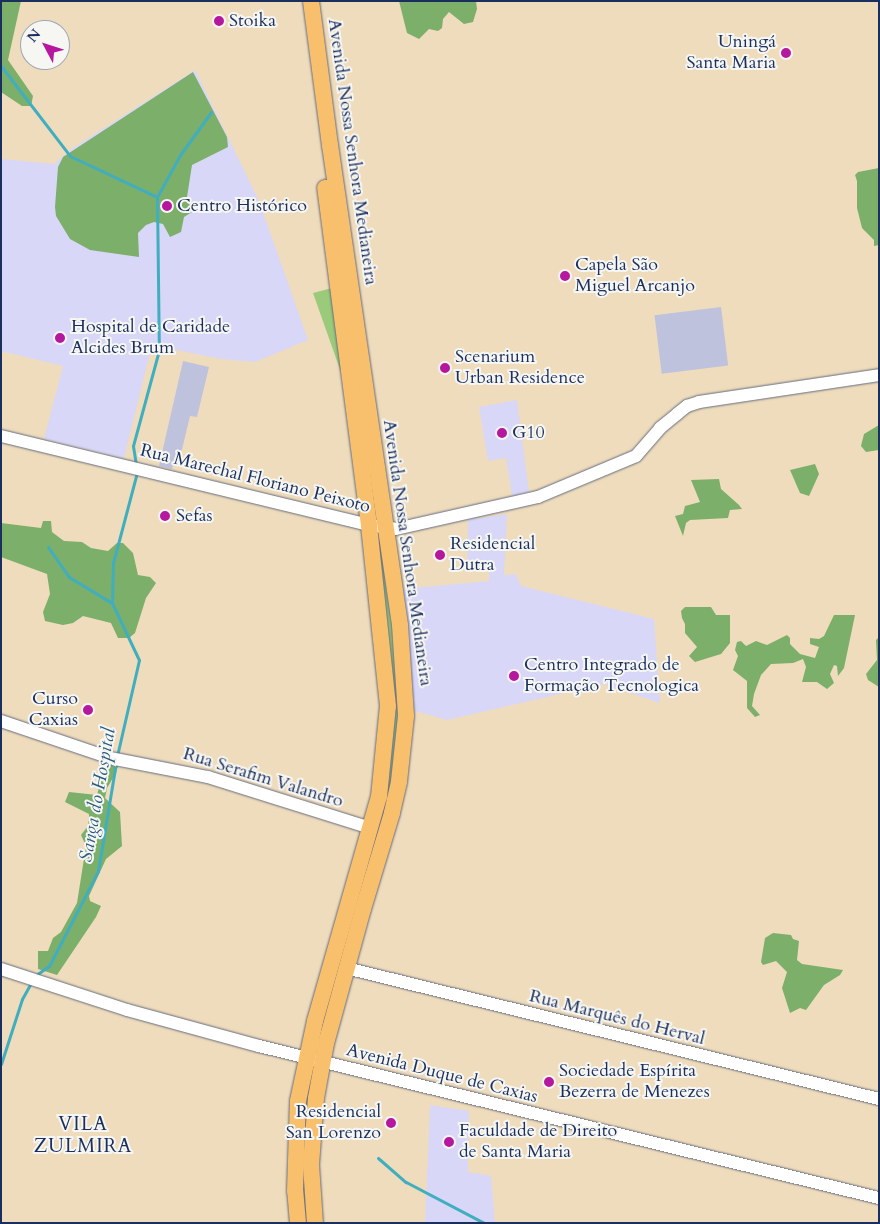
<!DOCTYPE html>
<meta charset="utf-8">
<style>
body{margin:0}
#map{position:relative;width:880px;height:1224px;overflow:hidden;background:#efdcbc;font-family:Cardo,serif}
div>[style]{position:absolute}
.built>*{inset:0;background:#d8d7f8}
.industrial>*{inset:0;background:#bfc2dd;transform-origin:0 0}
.green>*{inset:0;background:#9bcb7a}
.forest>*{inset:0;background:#7caf6a}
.stream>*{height:3px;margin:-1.5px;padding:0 1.5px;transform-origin:1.5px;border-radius:1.5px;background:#40aebe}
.roads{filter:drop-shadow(0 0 1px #656c7f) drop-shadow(0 0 1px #656c7f)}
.minor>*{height:12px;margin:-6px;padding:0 6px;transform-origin:6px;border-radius:6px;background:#fff}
.major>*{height:16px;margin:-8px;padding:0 8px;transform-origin:8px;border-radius:8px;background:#f8bf6c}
.dots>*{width:14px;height:14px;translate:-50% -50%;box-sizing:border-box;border:2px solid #f6f6f2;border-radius:50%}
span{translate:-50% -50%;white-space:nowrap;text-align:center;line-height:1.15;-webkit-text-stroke:4px #f6f6f2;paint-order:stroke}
.poi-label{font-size:18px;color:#1b2f5e}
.left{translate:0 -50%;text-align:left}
.right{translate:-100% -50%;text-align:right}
.street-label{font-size:18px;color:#1b2f5e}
.water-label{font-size:19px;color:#285b80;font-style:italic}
.neighbourhood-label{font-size:19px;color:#1b2f5e;letter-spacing:1px}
.frame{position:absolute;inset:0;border:2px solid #1b2f5e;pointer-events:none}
.north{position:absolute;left:20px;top:20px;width:50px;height:50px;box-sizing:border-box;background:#f6f6f2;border:1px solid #9ea6b7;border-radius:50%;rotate:310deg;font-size:14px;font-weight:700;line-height:20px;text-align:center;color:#1b2f5e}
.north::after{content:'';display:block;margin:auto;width:18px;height:22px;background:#b5179e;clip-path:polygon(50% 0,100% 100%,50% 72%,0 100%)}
</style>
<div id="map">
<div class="built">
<i style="clip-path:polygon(195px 70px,259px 201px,308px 340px,255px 362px,221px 359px,152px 345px,124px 458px,44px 439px,63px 366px,1px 351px,1px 159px,54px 164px,71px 149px)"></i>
<i style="clip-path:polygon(517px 400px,529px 492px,512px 496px,506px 458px,488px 461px,479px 407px)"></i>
<i style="clip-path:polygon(507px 514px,504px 575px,516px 574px,521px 586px,654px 619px,660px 703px,603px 684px,447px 720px,412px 710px,403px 589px,489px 581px,489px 569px,467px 565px,468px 520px)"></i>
<i style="clip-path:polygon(430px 1105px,469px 1111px,468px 1172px,491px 1176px,495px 1223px,425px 1223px)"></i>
</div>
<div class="industrial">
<i style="left:721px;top:307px;width:59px;height:67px;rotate:83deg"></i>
<i style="clip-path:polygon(183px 361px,209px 367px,197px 417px,190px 416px,179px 462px,174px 461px,172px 469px,159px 466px)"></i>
</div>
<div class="green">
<i style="clip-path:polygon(332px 288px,343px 378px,313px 293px)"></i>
<i style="clip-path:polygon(378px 534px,380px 534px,393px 614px,398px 697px,392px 697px)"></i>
<i style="clip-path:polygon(392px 709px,399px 710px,389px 799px,383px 818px)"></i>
</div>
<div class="forest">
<i style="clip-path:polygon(1px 1px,21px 1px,8px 60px,33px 96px,31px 106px,22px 106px,1px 92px)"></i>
<i style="clip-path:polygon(399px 1px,476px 1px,477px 9px,473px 22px,464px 24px,449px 12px,443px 19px,442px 28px,438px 31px,429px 29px,419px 39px,407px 33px)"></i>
<i style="clip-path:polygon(193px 72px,227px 137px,228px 147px,192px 165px,187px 197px,192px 212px,184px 217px,181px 232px,170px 237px,163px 224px,154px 222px,146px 225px,138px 233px,139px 257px,90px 250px,70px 239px,56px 216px,55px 207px,58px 167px,63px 157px)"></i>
<i style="clip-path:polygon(879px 168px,879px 245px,874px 246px,874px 240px,862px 228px,857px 208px,857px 181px,855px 175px,858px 172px)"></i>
<i style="clip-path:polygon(879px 425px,879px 450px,866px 452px,861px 446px,864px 434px)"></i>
<i style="clip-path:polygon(815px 464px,819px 474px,809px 496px,800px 493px,790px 470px)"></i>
<i style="clip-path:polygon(719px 479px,721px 489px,739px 505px,742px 509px,730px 510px,728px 518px,690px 520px,686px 523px,683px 536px,675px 516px,683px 514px,685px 506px,700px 502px,691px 480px)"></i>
<i style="clip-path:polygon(43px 521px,51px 521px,52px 532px,64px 541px,82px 542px,91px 548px,108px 551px,117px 543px,123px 543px,133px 553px,138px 575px,150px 577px,156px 583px,146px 598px,135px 633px,129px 638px,118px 638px,111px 623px,83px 616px,73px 623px,63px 625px,45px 621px,43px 612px,50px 594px,47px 574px,1px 557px,1px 523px,41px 528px)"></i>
<i style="clip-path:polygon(685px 607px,711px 607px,716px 615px,730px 615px,730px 643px,721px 654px,695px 662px,689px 656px,697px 647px,685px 633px,685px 624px,682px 618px,681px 611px)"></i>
<i style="clip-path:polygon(834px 615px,855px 615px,844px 668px,838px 676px,837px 666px,834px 665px,830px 674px,834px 683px,827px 689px,817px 682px,802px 682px,806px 667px,803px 659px,793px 663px,771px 664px,761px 675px,754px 694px,752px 706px,760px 715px,755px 717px,747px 708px,747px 681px,733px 670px,738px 656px,735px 650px,737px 642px,741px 641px,746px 646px,756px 641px,767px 645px,787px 635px,790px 638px,790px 644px,800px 654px,815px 658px,819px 647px,810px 644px,810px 638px,819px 639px,824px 636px)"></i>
<i style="clip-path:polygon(879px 637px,879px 687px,868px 680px,866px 674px,877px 660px,876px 640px)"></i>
<i style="clip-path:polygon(119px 762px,116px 773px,107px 788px,105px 798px,120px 812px,122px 846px,106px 859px,89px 896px,90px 901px,101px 906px,96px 917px,57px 975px,38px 969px,38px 951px,48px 951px,53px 938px,61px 932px,77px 903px,86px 846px,81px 835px,88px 826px,89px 817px,89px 814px,65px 802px,69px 792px,97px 795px,105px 764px)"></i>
<i style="clip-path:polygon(773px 933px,791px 935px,793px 939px,799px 941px,797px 960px,802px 964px,843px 970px,840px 975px,824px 985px,806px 1010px,800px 1008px,790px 1013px,782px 988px,787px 972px,776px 961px,763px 965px,761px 962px,765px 938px)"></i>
</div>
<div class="stream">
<i style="left:1px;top:66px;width:113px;rotate:52.5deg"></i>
<i style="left:70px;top:156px;width:96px;rotate:25.2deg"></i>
<i style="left:157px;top:197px;width:153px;rotate:89.3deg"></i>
<i style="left:159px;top:350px;width:99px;rotate:105.2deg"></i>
<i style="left:133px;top:446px;width:20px;rotate:81deg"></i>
<i style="left:157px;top:197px;width:48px;rotate:-61.3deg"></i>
<i style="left:180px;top:155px;width:53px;rotate:-54.2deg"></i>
<i style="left:48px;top:547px;width:37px;rotate:55deg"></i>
<i style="left:69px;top:577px;width:50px;rotate:31.2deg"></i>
<i style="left:117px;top:756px;width:98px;rotate:-77.1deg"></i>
<i style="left:139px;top:660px;width:63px;rotate:-115.3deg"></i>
<i style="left:112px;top:603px;width:40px;rotate:-88.6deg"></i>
<i style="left:113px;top:563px;width:94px;rotate:-75.2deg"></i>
<i style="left:36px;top:975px;width:16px;rotate:-35deg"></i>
<i style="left:49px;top:966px;width:107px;rotate:-62.7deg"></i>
<i style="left:98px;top:871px;width:110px;rotate:-80.6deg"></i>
<i style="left:1px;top:1064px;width:68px;rotate:-72.1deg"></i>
<i style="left:22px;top:999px;width:18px;rotate:-61deg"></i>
<i style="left:378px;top:1158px;width:37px;rotate:41deg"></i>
<i style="left:406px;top:1182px;width:88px;rotate:27.7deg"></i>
</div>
<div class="roads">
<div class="minor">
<i style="left:1px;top:436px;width:379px;rotate:13.6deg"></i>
<i style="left:369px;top:525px;width:27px;rotate:8deg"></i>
<i style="left:396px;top:529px;width:146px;rotate:-12.7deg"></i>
<i style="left:538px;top:497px;width:106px;rotate:-22.7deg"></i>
<i style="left:636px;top:456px;width:37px;rotate:-49deg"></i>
<i style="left:660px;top:428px;width:22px;rotate:-39deg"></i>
<i style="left:677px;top:414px;width:13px;rotate:-39deg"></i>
<i style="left:687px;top:406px;width:13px;rotate:-18deg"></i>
<i style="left:699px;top:402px;width:182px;rotate:-8.5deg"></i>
<i style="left:1px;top:721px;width:115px;rotate:18.7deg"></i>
<i style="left:110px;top:758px;width:100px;rotate:11deg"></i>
<i style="left:208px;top:777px;width:171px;rotate:17.4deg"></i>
<i style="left:346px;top:968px;width:549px;rotate:13.81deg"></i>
<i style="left:1px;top:969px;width:133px;rotate:18deg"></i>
<i style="left:127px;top:1010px;width:137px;rotate:15.3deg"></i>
<i style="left:259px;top:1046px;width:638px;rotate:13.78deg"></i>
</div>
<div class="major">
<i style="left:311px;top:1px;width:145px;rotate:82.5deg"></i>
<i style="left:330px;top:145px;width:485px;rotate:81.7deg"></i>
<i style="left:400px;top:625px;width:91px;rotate:86.2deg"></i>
<i style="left:406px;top:716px;width:66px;rotate:96.1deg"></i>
<i style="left:399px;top:782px;width:32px;rotate:103deg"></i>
<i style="left:392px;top:813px;width:100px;rotate:106.8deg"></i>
<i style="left:363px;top:909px;width:139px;rotate:105.4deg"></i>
<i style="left:326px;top:1043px;width:56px;rotate:100.3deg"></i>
<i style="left:316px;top:1098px;width:67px;rotate:94.3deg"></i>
<i style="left:311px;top:1165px;width:58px;rotate:86.1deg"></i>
<i style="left:298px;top:1223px;width:32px;rotate:-95deg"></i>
<i style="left:295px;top:1191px;width:90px;rotate:-88.1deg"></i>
<i style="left:298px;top:1101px;width:82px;rotate:-78deg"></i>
<i style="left:315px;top:1021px;width:233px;rotate:-74.1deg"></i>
<i style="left:379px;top:797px;width:91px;rotate:-84.4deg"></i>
<i style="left:388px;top:706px;width:182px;rotate:-96deg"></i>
<i style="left:369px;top:525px;width:340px;rotate:-97.4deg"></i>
</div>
</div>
<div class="dots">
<i style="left:219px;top:21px;background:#b5179e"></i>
<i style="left:786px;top:53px;background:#b5179e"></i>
<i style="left:167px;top:206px;background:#b5179e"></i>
<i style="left:565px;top:276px;background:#b5179e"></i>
<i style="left:60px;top:338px;background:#b5179e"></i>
<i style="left:445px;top:368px;background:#b5179e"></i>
<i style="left:502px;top:433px;background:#b5179e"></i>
<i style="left:165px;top:516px;background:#b5179e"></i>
<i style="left:440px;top:555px;background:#b5179e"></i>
<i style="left:514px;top:676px;background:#b5179e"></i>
<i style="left:88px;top:710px;background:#b5179e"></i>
<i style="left:549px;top:1082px;background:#b5179e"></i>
<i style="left:391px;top:1123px;background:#b5179e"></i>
<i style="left:449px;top:1142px;background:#b5179e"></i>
</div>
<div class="poi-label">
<span class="left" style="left:229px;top:21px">Stoika</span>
<span class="right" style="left:776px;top:53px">Uningá<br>Santa Maria</span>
<span class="left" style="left:177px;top:206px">Centro Histórico</span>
<span class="left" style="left:575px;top:276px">Capela São<br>Miguel Arcanjo</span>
<span class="left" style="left:71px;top:338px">Hospital de Caridade<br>Alcides Brum</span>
<span class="left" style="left:455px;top:368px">Scenarium<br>Urban Residence</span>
<span class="left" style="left:512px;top:433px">G10</span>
<span class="left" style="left:176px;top:516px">Sefas</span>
<span class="left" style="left:450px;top:555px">Residencial<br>Dutra</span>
<span class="left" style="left:524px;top:676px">Centro Integrado de<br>Formação Tecnologica</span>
<span class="right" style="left:78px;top:710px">Curso<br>Caxias</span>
<span class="left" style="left:559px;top:1082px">Sociedade Espírita<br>Bezerra de Menezes</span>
<span class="right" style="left:381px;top:1123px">Residencial<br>San Lorenzo</span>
<span class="left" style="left:459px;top:1142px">Faculdade de Direito<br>de Santa Maria</span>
</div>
<div class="street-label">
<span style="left:352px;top:152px;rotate:82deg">Avenida Nossa Senhora Medianeira</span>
<span style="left:255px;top:479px;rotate:14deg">Rua Marechal Floriano Peixoto</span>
<span style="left:407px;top:553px;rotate:82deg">Avenida Nossa Senhora Medianeira</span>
<span style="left:263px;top:778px;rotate:17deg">Rua Serafim Valandro</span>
<span style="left:617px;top:1018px;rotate:14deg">Rua Marquês do Herval</span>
<span style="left:442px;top:1074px;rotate:14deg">Avenida Duque de Caxias</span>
</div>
<div class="water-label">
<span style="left:98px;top:795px;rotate:-80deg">Sanga do Hospital</span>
</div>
<div class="neighbourhood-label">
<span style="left:83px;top:1136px">VILA<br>ZULMIRA</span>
</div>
<div class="frame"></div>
<div class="north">N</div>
</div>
